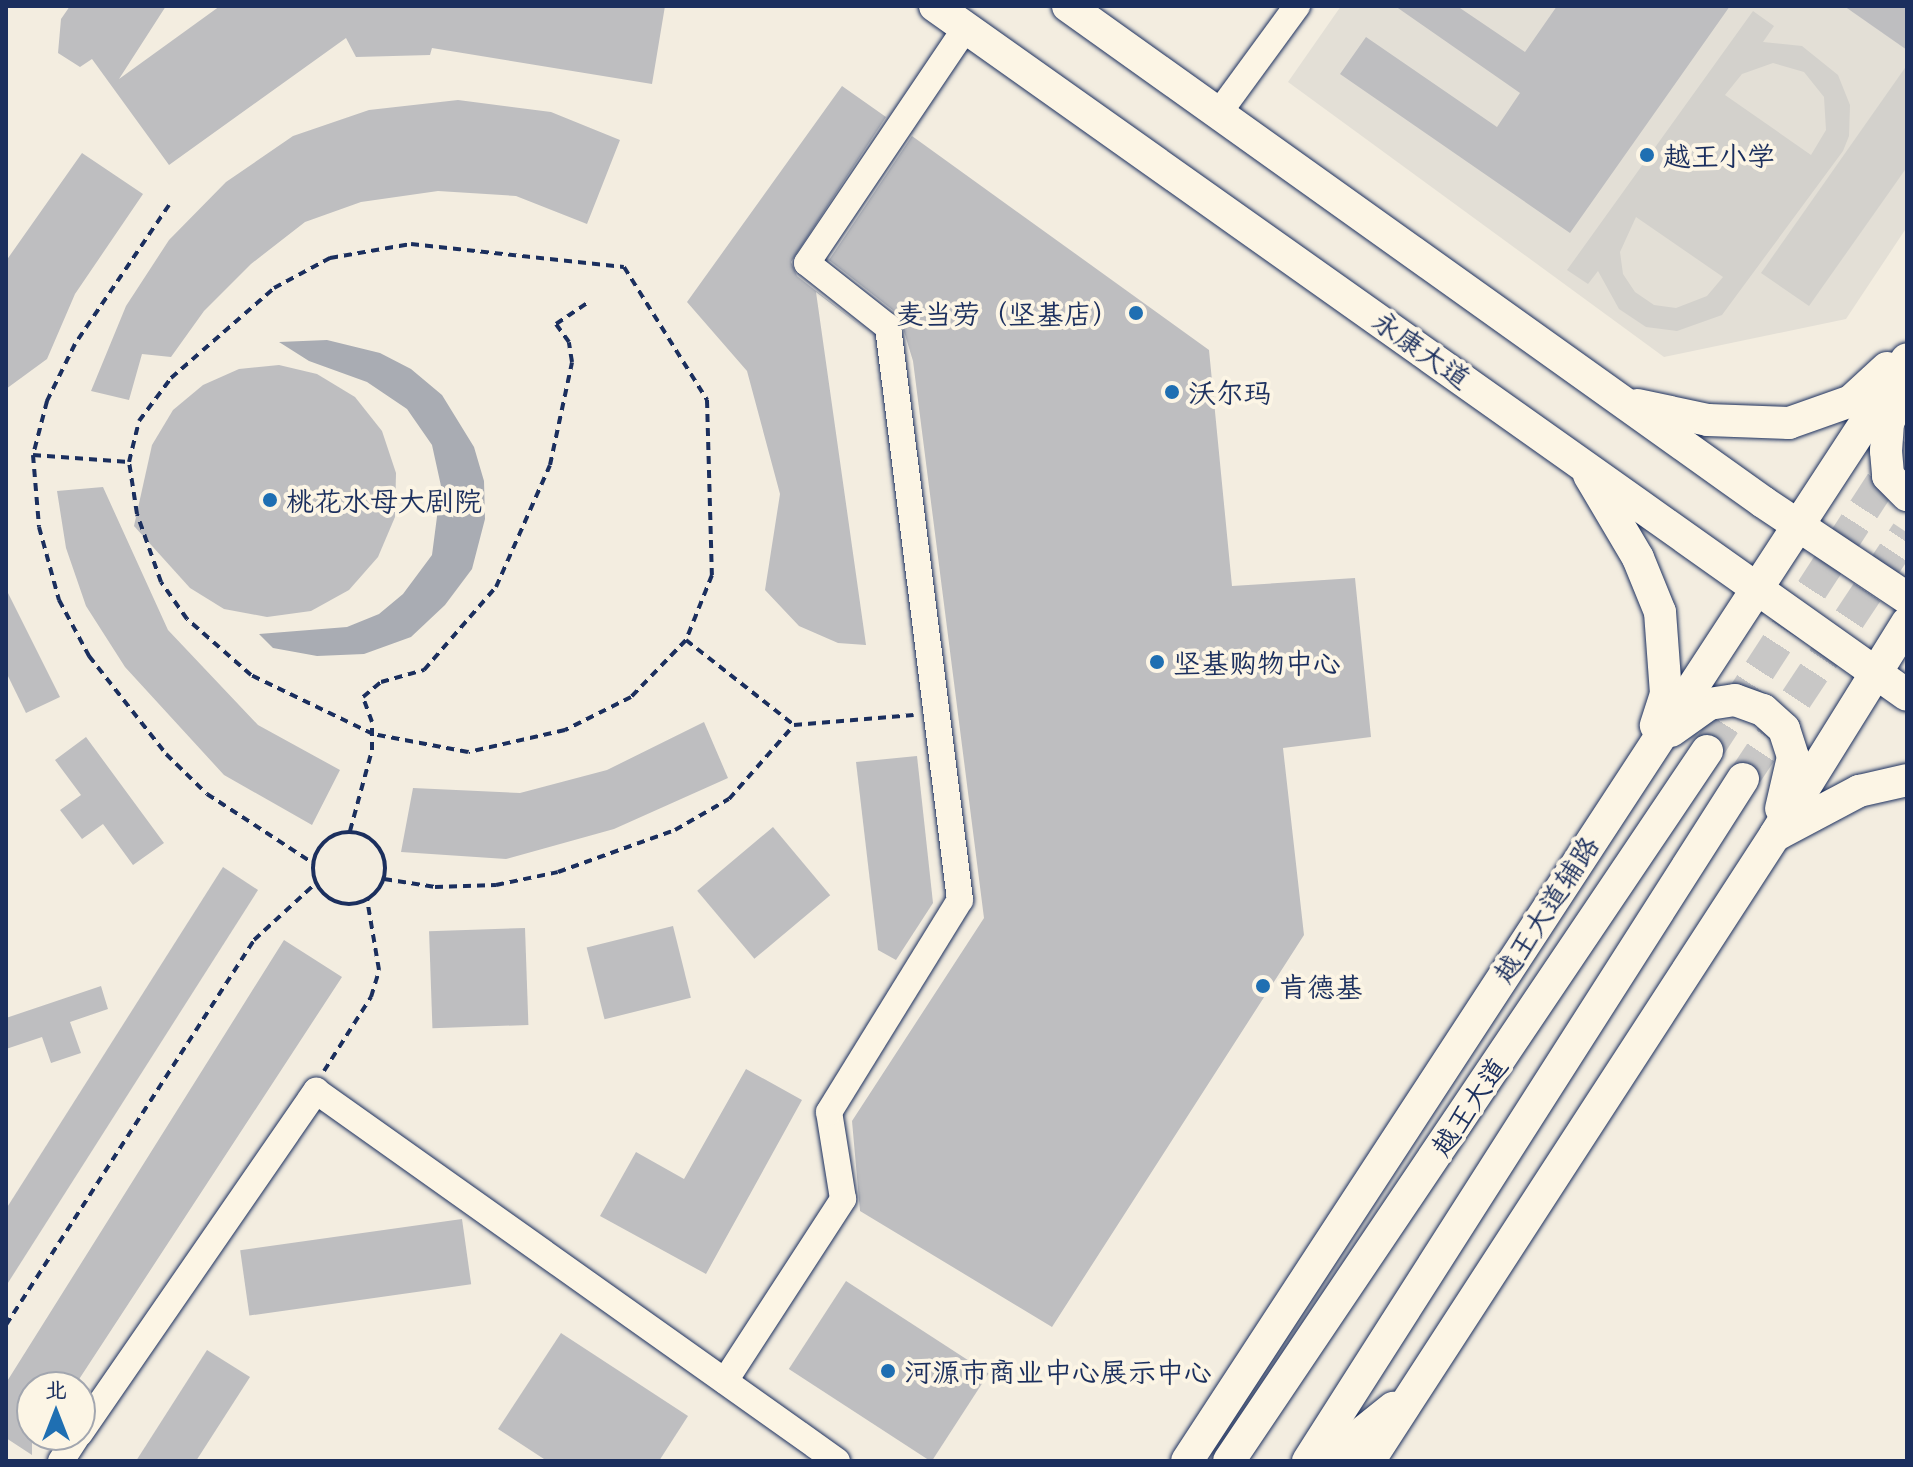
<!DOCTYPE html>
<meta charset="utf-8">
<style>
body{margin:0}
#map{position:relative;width:1913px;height:1467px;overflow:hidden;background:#f3ede0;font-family:Mali,"LXGW WenKai TC",sans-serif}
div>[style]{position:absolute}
.built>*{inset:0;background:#e3dfd6}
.green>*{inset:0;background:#d3d1cc}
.water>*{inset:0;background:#a9acb3}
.building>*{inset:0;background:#bebec0;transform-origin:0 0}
.major-tunnel>*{height:32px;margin-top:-16px;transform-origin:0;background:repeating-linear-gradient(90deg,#c8c7c6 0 32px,transparent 0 48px)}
.path>*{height:4px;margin-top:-2px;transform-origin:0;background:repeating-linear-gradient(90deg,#1b2f5e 0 8px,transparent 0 14px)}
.path>.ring{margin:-2px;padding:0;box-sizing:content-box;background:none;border:4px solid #1b2f5e;border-radius:50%}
.roads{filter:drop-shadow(0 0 2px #1b2f5e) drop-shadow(0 0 2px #1b2f5e)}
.minor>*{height:26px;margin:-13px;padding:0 13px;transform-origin:13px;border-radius:13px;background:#fcf5e5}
.major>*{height:32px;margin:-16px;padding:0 16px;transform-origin:16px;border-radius:16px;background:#fcf5e5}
.dots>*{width:22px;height:22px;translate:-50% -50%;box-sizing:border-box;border:4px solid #fcf5e5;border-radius:50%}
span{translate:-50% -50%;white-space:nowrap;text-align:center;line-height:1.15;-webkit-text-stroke:8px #fcf5e5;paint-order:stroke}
.poi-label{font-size:28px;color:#1b2f5e}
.left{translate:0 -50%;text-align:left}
.right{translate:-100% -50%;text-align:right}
.street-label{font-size:28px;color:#1b2f5e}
.frame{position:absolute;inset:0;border:8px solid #1b2f5e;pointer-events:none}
.north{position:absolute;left:16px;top:1371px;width:80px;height:80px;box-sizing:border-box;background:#fcf5e5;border:2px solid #a2a6af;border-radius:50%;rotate:0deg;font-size:22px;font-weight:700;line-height:32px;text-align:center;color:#1b2f5e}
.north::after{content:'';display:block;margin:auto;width:28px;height:36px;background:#1f6fb2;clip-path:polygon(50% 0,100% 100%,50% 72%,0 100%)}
</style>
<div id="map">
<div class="built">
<i style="clip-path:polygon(1341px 6px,1907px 6px,1907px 227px,1846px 319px,1664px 357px,1288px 82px)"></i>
</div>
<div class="green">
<i style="clip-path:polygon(evenodd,1753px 11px,1774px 26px,1763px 42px,1802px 46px,1838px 75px,1850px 105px,1849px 136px,1843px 151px,1722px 315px,1677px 331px,1646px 327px,1619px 309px,1598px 271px,1588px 284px,1567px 270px,1753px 11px,1773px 63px,1804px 72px,1824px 97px,1826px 130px,1811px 155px,1725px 95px,1742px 74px,1773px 63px,1753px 11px,1636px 217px,1723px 277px,1707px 296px,1676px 308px,1654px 305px,1635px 292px,1623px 274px,1620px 252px,1636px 217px)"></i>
<i style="clip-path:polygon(1907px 65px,1907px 167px,1809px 306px,1761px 273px)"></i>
</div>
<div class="water">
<i style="clip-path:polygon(327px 340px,380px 353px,411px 369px,442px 395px,474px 447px,484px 481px,485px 519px,472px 569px,445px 605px,411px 637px,364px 654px,317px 656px,273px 648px,259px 634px,347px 627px,379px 614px,403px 594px,432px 555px,441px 486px,432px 445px,407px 409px,367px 382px,309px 361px,279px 342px)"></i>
</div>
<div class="building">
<i style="clip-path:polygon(70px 6px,166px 6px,119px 79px,220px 6px,665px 6px,652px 84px,432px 48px,430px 55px,356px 57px,346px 38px,169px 165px,92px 59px,80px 67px,58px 53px,61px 19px)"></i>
<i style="clip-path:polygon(1395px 6px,1457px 6px,1525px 52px,1557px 6px,1730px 6px,1570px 233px,1340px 74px,1366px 37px,1497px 127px,1520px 93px)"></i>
<i style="clip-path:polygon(1844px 6px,1907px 6px,1907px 50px)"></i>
<i style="clip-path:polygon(842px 86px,886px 117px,791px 262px,797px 276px,867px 331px,816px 292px,866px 645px,838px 643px,799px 626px,765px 590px,780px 494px,747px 371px,687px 302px)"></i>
<i style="clip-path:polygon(458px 100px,551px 112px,620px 140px,587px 224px,516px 196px,438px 191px,361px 202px,305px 222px,251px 264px,204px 311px,171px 357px,142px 354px,129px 400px,91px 391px,126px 306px,169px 240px,226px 182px,293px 136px,369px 110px)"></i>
<i style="clip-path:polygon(912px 136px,1209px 350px,1232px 586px,1355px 578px,1371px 737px,1283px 748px,1304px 935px,1052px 1327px,860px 1211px,852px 1121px,984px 918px,913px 361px,899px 315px,829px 260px)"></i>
<i style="clip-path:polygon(82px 153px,143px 194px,75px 294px,47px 359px,6px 389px,6px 261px)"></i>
<i style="clip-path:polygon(279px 365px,317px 374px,355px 397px,382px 431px,396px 473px,395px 517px,378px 557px,349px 590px,311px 611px,267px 617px,224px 609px,190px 588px,134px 526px,152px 445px,173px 410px,203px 385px,239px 369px)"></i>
<i style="clip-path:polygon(103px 487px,168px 630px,258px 725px,340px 770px,312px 825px,224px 775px,125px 667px,86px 606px,66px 548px,57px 491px)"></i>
<i style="clip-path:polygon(6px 589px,60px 697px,26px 713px,6px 672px)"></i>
<i style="clip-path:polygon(704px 722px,728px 778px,614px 829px,506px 859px,401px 852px,413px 788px,520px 793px,607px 770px)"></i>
<i style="clip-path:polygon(86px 737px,164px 843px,133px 865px,103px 824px,82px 839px,60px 810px,81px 795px,55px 760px)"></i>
<i style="clip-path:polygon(917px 756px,933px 903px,896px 960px,878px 950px,856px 762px)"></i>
<i style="left:773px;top:827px;width:89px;height:99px;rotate:50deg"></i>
<i style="clip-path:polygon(223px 867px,258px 890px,6px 1286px,6px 1209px)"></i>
<i style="left:673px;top:926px;width:74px;height:89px;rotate:76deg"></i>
<i style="left:525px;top:928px;width:97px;height:96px;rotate:88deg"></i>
<i style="clip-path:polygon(284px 940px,342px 977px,74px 1387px,32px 1387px,32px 1455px,6px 1438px,6px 1383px)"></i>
<i style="clip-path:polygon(101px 986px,108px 1009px,70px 1022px,81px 1053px,51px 1063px,42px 1037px,6px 1049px,6px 1018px)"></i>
<i style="clip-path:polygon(746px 1069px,802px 1100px,706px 1274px,600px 1216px,636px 1152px,684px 1179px)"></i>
<i style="left:462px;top:1219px;width:66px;height:224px;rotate:82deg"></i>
<i style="left:846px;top:1281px;width:170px;height:105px;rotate:33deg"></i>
<i style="clip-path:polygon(561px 1333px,688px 1416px,659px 1461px,547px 1461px,498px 1429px)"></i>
<i style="clip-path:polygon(207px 1350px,250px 1377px,196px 1461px,136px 1461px)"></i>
</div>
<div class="major-tunnel">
<i style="left:1707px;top:751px;width:367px;rotate:-57deg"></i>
<i style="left:1743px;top:779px;width:296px;rotate:-56.4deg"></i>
</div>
<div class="path">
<i style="left:169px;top:205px;width:168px;rotate:124.1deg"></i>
<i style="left:75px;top:344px;width:64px;rotate:116.2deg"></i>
<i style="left:47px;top:401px;width:56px;rotate:104.5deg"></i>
<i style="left:33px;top:455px;width:72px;rotate:85.2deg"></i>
<i style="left:39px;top:527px;width:76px;rotate:74.7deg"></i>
<i style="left:59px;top:600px;width:64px;rotate:61.8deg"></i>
<i style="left:89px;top:656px;width:125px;rotate:51.8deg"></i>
<i style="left:166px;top:754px;width:57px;rotate:44.3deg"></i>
<i style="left:207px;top:794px;width:126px;rotate:33.1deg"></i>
<i style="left:33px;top:455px;width:96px;rotate:4.2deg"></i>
<i style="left:129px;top:462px;width:42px;rotate:-76.3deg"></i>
<i style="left:139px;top:421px;width:54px;rotate:-53.3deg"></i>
<i style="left:171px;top:378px;width:137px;rotate:-41.1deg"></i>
<i style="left:274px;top:288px;width:64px;rotate:-28.2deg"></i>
<i style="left:330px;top:258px;width:82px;rotate:-9.8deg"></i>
<i style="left:411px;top:244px;width:214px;rotate:6.2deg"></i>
<i style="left:624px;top:267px;width:157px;rotate:58deg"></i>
<i style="left:707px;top:400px;width:175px;rotate:88.4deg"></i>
<i style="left:712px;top:575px;width:70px;rotate:111.8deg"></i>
<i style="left:686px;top:640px;width:79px;rotate:134deg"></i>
<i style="left:631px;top:697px;width:74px;rotate:153.4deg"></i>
<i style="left:565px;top:730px;width:99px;rotate:167.2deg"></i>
<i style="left:468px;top:752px;width:97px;rotate:-169.3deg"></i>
<i style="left:373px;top:734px;width:136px;rotate:-154.2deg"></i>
<i style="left:251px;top:675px;width:85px;rotate:-138.8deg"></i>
<i style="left:187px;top:619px;width:45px;rotate:-125.1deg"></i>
<i style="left:161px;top:582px;width:72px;rotate:-109.4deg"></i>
<i style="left:137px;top:514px;width:53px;rotate:-98.7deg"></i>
<i style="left:686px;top:640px;width:137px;rotate:38.2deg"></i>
<i style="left:350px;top:831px;width:84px;rotate:-74.8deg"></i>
<i style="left:372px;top:750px;width:28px;rotate:-90deg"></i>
<i style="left:372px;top:722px;width:27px;rotate:-110deg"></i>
<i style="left:363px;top:697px;width:23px;rotate:-40deg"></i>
<i style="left:381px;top:682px;width:45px;rotate:-15.6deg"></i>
<i style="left:424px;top:670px;width:110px;rotate:-49.1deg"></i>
<i style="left:496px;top:587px;width:133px;rotate:-66.1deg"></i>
<i style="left:550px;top:465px;width:105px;rotate:-77.9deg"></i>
<i style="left:572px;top:362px;width:20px;rotate:-99deg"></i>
<i style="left:569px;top:342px;width:22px;rotate:-126deg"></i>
<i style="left:556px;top:324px;width:40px;rotate:-34deg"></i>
<i class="ring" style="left:313px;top:832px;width:68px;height:68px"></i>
<i style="left:384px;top:879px;width:52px;rotate:8.9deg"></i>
<i style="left:435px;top:887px;width:61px;rotate:-1.9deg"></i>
<i style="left:496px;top:885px;width:63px;rotate:-11.8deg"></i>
<i style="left:558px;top:872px;width:124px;rotate:-19.7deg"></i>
<i style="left:675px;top:830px;width:62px;rotate:-29.9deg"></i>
<i style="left:729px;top:799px;width:98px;rotate:-48.7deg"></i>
<i style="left:794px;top:725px;width:120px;rotate:-4.8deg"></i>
<i style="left:324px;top:1071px;width:88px;rotate:-57.6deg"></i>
<i style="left:371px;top:997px;width:28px;rotate:-73deg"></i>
<i style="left:379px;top:970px;width:72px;rotate:-99.6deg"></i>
<i style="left:6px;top:1325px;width:458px;rotate:-57.2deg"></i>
<i style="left:254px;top:940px;width:84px;rotate:-42.6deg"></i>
</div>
<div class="roads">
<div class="minor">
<i style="left:1218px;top:114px;width:134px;rotate:-53.8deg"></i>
<i style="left:725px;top:1381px;width:217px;rotate:-57deg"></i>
<i style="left:843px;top:1199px;width:88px;rotate:-99.1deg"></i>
<i style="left:829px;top:1112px;width:249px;rotate:-58.3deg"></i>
<i style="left:960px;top:900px;width:578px;rotate:-97.16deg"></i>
<i style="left:888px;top:327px;width:103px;rotate:-141.7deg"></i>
<i style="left:807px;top:263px;width:285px;rotate:-56deg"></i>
<i style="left:80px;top:1433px;width:416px;rotate:-55.4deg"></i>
<i style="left:316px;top:1091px;width:639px;rotate:35.38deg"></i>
<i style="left:61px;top:1461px;width:31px;rotate:-57deg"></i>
</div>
<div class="major">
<i style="left:935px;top:6px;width:1191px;rotate:35.33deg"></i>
<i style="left:1068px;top:6px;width:854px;rotate:35.51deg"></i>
<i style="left:1763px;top:502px;width:173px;rotate:33.7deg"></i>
<i style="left:1902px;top:394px;width:32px;rotate:116deg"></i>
<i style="left:1888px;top:423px;width:28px;rotate:94deg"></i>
<i style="left:1886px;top:451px;width:25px;rotate:85deg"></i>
<i style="left:1888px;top:476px;width:27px;rotate:45deg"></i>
<i style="left:1637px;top:405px;width:73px;rotate:11.9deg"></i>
<i style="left:1708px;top:420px;width:81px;rotate:2.1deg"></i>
<i style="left:1789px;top:423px;width:66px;rotate:-19.5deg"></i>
<i style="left:1851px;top:401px;width:49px;rotate:-42.5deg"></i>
<i style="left:1589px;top:475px;width:96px;rotate:59.4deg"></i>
<i style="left:1638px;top:558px;width:58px;rotate:67.8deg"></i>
<i style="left:1660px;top:612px;width:82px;rotate:85.8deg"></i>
<i style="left:1666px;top:694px;width:33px;rotate:108deg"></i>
<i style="left:1671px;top:731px;width:47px;rotate:-35.4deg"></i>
<i style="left:1709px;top:704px;width:26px;rotate:-9deg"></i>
<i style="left:1735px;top:700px;width:30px;rotate:20deg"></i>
<i style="left:1763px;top:710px;width:28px;rotate:42deg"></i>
<i style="left:1784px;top:729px;width:29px;rotate:72deg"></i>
<i style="left:1793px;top:757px;width:53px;rotate:103deg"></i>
<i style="left:1778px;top:834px;width:92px;rotate:-28deg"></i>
<i style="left:1859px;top:791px;width:49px;rotate:-12.9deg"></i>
<i style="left:1187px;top:1461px;width:1316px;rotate:-56.84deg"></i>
<i style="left:1229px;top:1461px;width:856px;rotate:-56.05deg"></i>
<i style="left:1308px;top:1461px;width:809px;rotate:-57.47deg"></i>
<i style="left:1327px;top:1461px;width:85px;rotate:-38.8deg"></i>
<i style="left:1369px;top:1461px;width:746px;rotate:-57.03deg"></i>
<i style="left:1775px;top:835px;width:250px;rotate:-58.1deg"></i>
</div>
</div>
<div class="dots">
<i style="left:1647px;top:155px;background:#1f6fb2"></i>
<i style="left:1136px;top:313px;background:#1f6fb2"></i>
<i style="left:1172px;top:392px;background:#1f6fb2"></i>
<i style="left:270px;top:500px;background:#1f6fb2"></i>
<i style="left:1157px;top:662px;background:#1f6fb2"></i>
<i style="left:1263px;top:986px;background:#1f6fb2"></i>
<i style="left:888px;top:1371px;background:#1f6fb2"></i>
</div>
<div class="poi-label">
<span class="left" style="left:1663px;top:155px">越王小学</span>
<span class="right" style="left:1120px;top:313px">麦当劳（坚基店）</span>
<span class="left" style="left:1188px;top:392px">沃尔玛</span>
<span class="left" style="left:286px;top:500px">桃花水母大剧院</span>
<span class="left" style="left:1173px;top:662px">坚基购物中心</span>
<span class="left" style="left:1279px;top:986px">肯德基</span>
<span class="left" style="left:904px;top:1371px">河源市商业中心展示中心</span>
</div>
<div class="street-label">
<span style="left:1422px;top:349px;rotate:35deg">永康大道</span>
<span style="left:1545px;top:909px;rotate:-57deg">越王大道辅路</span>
<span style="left:1468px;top:1106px;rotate:-56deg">越王大道</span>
</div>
<div class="frame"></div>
<div class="north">北</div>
</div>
